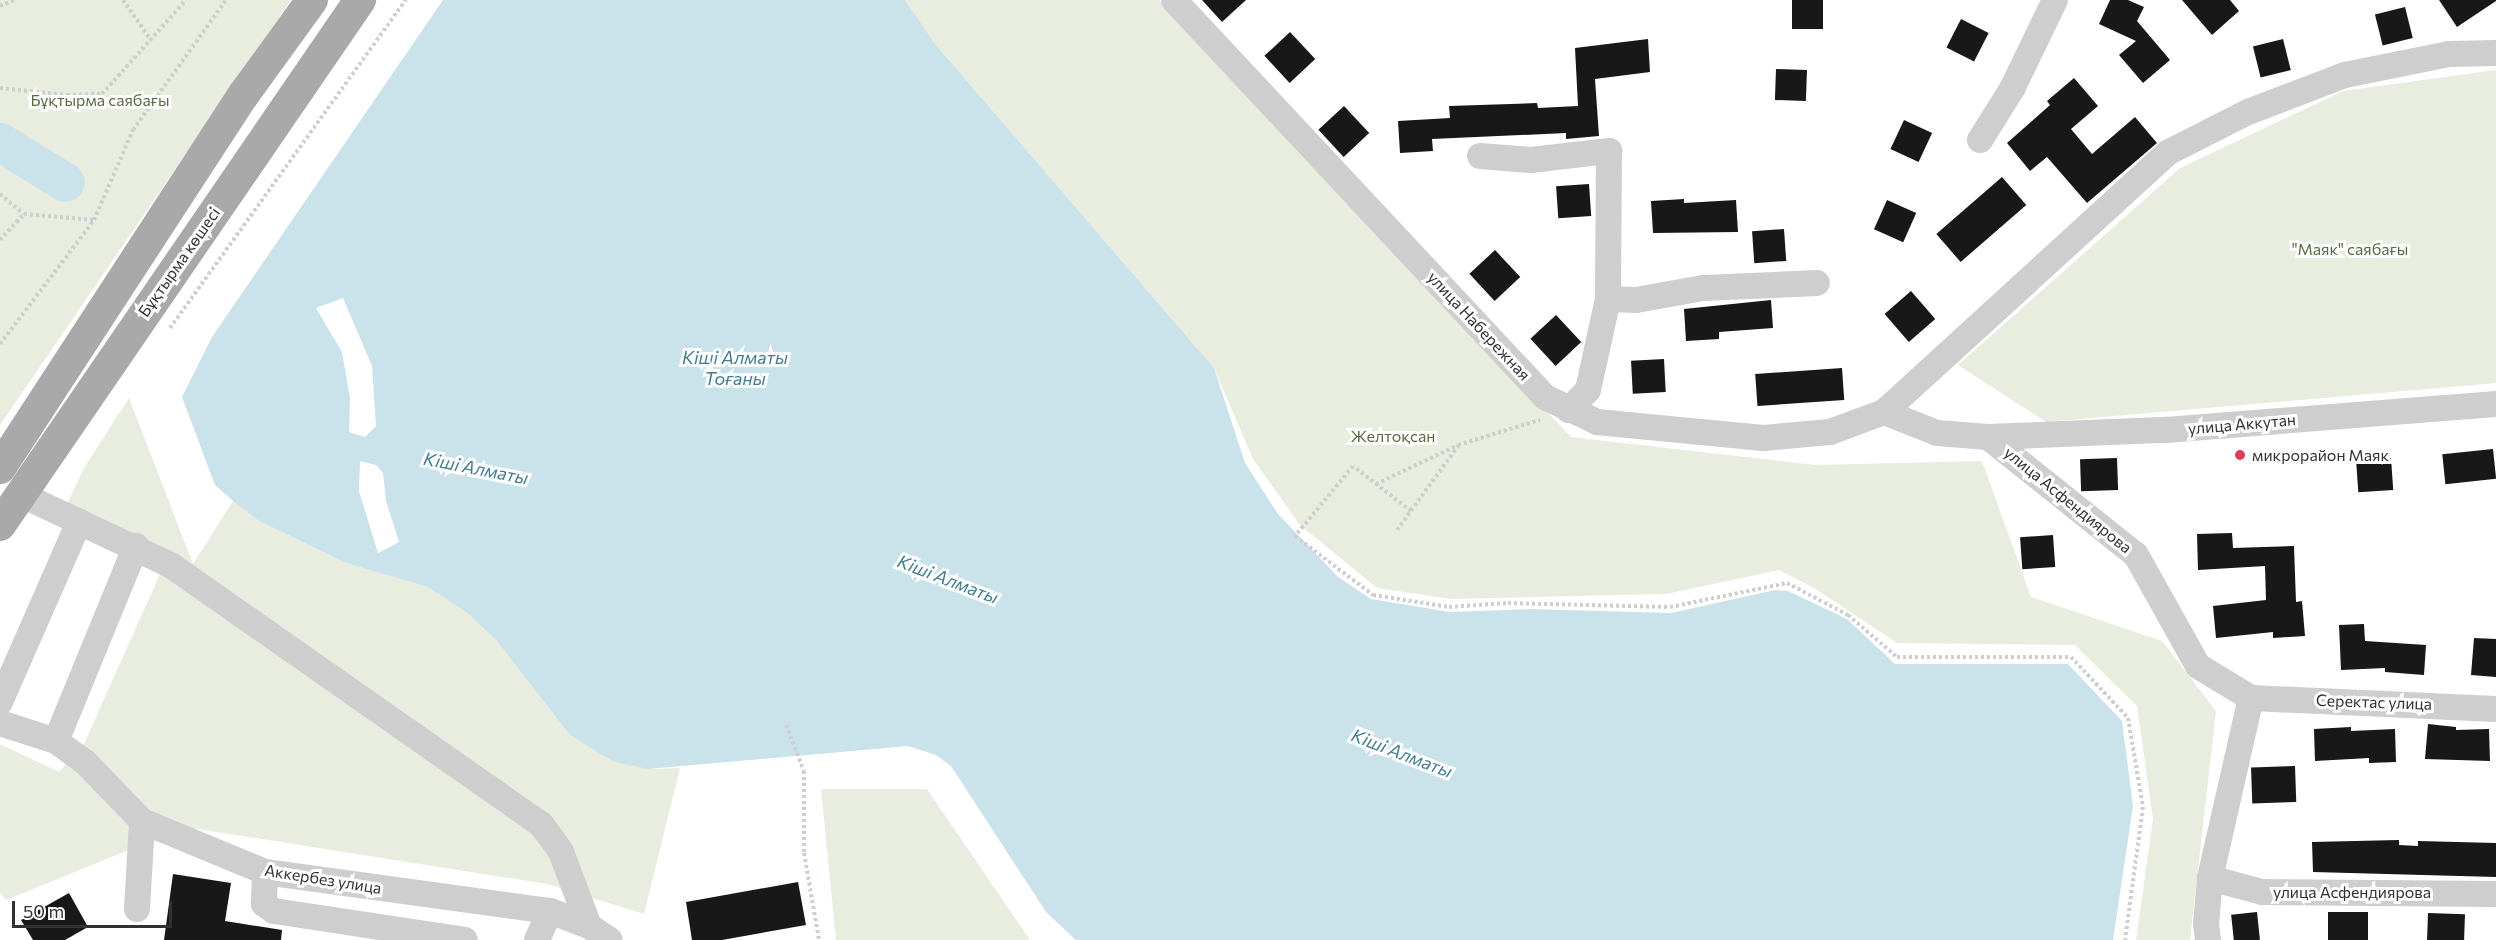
<!DOCTYPE html>
<meta charset="utf-8">
<style>
body{margin:0}
#map{position:relative;width:2496px;height:940px;overflow:hidden;background:#fff;font-family:Commissioner,sans-serif}
div>[style]{position:absolute}
.green>*{inset:0;background:#e8eddf}
.water>*{inset:0;background:#cae2e9}
.river>*{height:39px;margin:-19.5px;padding:0 19.5px;transform-origin:19.5px;border-radius:19.5px;background:#cae2e9}
.building>*{inset:0;background:#181818;transform-origin:0 0}
.path>*{height:4px;margin-top:-2px;transform-origin:0;background:repeating-linear-gradient(90deg,#cecece 0 3px,transparent 0 6px)}
.minor>*{height:26px;margin:-13px;padding:0 13px;transform-origin:13px;border-radius:13px;background:#cecece}
.major>*{height:32px;margin:-16px;padding:0 16px;transform-origin:16px;border-radius:16px;background:#a9a9a9}
.dots>*{width:16px;height:16px;translate:-50% -50%;box-sizing:border-box;border:3px solid #fff;border-radius:50%}
span{translate:-50% -50%;white-space:nowrap;text-align:center;line-height:1.15;-webkit-text-stroke:6px #fff;paint-order:stroke}
.park-label{font-size:16px;color:#5a6b3f}
.street-label{font-size:16px;color:#313131}
.poi-label{font-size:16px;color:#313131}
.left{translate:0 -50%;text-align:left}
.water-label{font-size:18px;color:#417c90;font-style:italic}
.scale{position:absolute;left:12px;top:901px;width:160px;height:27px;box-sizing:border-box;border:3px solid #313131;border-top:0;padding-left:8px;font-size:18px;line-height:21px;white-space:nowrap;color:#313131;-webkit-text-stroke:4px #fff;paint-order:stroke}
</style>
<div id="map">
<div class="green">
<i style="clip-path:polygon(0 0,291px 0,0 425px)"></i>
<i style="clip-path:polygon(905px 0,1159px 0,1571px 437px,1815px 465px,1982px 461px,2031px 597px,2162px 641px,2216px 711px,2190px 940px,2136px 940px,2153px 819px,2137px 706px,2075px 645px,1897px 643px,1814px 588px,1779px 570px,1666px 594px,1450px 599px,1377px 588px,1300px 525px,1253px 459px,1214px 368px,936px 45px)"></i>
<i style="clip-path:polygon(2496px 70px,2496px 383px,2046px 422px,1958px 365px,2180px 168px,2343px 91px)"></i>
<i style="clip-path:polygon(129px 398px,193px 564px,233px 501px,259px 521px,346px 563px,429px 587px,466px 612px,496px 640px,569px 734px,648px 769px,680px 768px,644px 914px,547px 884px,185px 827px,6px 900px,0 893px,0 744px,59px 772px,84px 744px,164px 565px,192px 565px,66px 506px,84px 468px)"></i>
<i style="clip-path:polygon(821px 789px,927px 789px,1030px 940px,836px 940px)"></i>
</div>
<div class="water">
<i style="clip-path:polygon(evenodd,443px 0,905px 0,936px 45px,1214px 368px,1245px 463px,1278px 514px,1338px 577px,1371px 599px,1450px 612px,1531px 609px,1671px 613px,1775px 590px,1788px 591px,1847px 619px,1895px 664px,2068px 664px,2122px 721px,2133px 806px,2113px 940px,1076px 940px,1046px 912px,951px 766px,936px 755px,908px 746px,648px 769px,615px 762px,597px 752px,569px 734px,496px 640px,466px 612px,428px 587px,346px 563px,259px 521px,233px 501px,215px 485px,182px 397px,212px 337px,443px 0,343px 298px,372px 366px,376px 426px,365px 437px,349px 432px,350px 398px,342px 352px,316px 308px,343px 298px,443px 0,360px 461px,376px 465px,383px 473px,386px 501px,399px 542px,378px 553px,359px 491px,360px 461px)"></i>
</div>
<div class="river">
<i style="left:0;top:142px;width:76px;rotate:31.6deg"></i>
</div>
<div class="building">
<i style="clip-path:polygon(1202px 0,1246px 0,1222px 22px)"></i>
<i style="left:1792px;top:0;width:31px;height:29px"></i>
<i style="clip-path:polygon(2110px 0,2128px 0,2144px 7px,2137px 21px,2170px 60px,2143px 83px,2119px 55px,2136px 41px,2099px 24px)"></i>
<i style="clip-path:polygon(2182px 0,2230px 0,2239px 11px,2212px 35px)"></i>
<i style="clip-path:polygon(2439px 0,2496px 0,2496px 1px,2457px 27px)"></i>
<i style="left:2405px;top:7px;width:32px;height:31px;rotate:76deg"></i>
<i style="left:1961px;top:19px;width:31px;height:32px;rotate:27deg"></i>
<i style="left:1290px;top:32px;width:37px;height:35px;rotate:47deg"></i>
<i style="clip-path:polygon(1648px 39px,1650px 72px,1595px 79px,1599px 136px,1566px 139px,1566px 133px,1432px 139px,1433px 151px,1400px 153px,1398px 121px,1450px 118px,1449px 106px,1537px 103px,1538px 108px,1578px 106px,1575px 48px)"></i>
<i style="left:2283px;top:39px;width:32px;height:31px;rotate:76deg"></i>
<i style="left:1776px;top:69px;width:31px;height:31px;rotate:2deg"></i>
<i style="clip-path:polygon(2074px 78px,2098px 106px,2071px 129px,2092px 154px,2135px 117px,2157px 143px,2087px 203px,2047px 157px,2030px 171px,2007px 143px,2050px 105px,2047px 101px)"></i>
<i style="left:1344px;top:106px;width:37px;height:35px;rotate:47deg"></i>
<i style="left:1904px;top:120px;width:31px;height:32px;rotate:25deg"></i>
<i style="left:2002px;top:177px;width:37px;height:87px;rotate:49deg"></i>
<i style="left:1589px;top:184px;width:32px;height:33px;rotate:86deg"></i>
<i style="clip-path:polygon(1684px 199px,1684px 203px,1736px 200px,1738px 232px,1653px 233px,1651px 201px)"></i>
<i style="left:1887px;top:200px;width:32px;height:32px;rotate:24deg"></i>
<i style="left:1784px;top:229px;width:32px;height:32px;rotate:86deg"></i>
<i style="left:1495px;top:250px;width:37px;height:35px;rotate:47deg"></i>
<i style="left:1911px;top:291px;width:37px;height:35px;rotate:49deg"></i>
<i style="clip-path:polygon(1771px 300px,1773px 328px,1719px 332px,1719px 339px,1686px 341px,1684px 309px)"></i>
<i style="left:1556px;top:315px;width:37px;height:35px;rotate:47deg"></i>
<i style="left:1664px;top:359px;width:33px;height:33px;rotate:87deg"></i>
<i style="left:1842px;top:368px;width:32px;height:87px;rotate:86deg"></i>
<i style="left:2493px;top:449px;width:30px;height:51px;rotate:84deg"></i>
<i style="left:2117px;top:458px;width:32px;height:37px;rotate:88deg"></i>
<i style="left:2391px;top:458px;width:32px;height:35px;rotate:86deg"></i>
<i style="clip-path:polygon(2232px 533px,2233px 548px,2294px 546px,2296px 602px,2302px 601px,2305px 636px,2273px 638px,2273px 632px,2216px 638px,2213px 606px,2266px 600px,2265px 566px,2198px 570px,2197px 534px)"></i>
<i style="left:2053px;top:535px;width:32px;height:33px;rotate:86deg"></i>
<i style="clip-path:polygon(2364px 624px,2365px 641px,2426px 645px,2424px 675px,2385px 672px,2385px 668px,2341px 670px,2339px 625px)"></i>
<i style="clip-path:polygon(2474px 638px,2496px 639px,2496px 677px,2471px 675px)"></i>
<i style="clip-path:polygon(2428px 724px,2456px 727px,2456px 730px,2489px 729px,2490px 761px,2425px 759px)"></i>
<i style="clip-path:polygon(2351px 727px,2351px 731px,2395px 729px,2396px 762px,2369px 763px,2369px 758px,2315px 761px,2314px 729px)"></i>
<i style="left:2295px;top:766px;width:36px;height:44px;rotate:88deg"></i>
<i style="clip-path:polygon(2399px 840px,2399px 845px,2418px 846px,2418px 841px,2496px 843px,2496px 877px,2313px 872px,2312px 842px)"></i>
<i style="clip-path:polygon(173px 874px,231px 883px,225px 921px,282px 930px,281px 940px,164px 940px)"></i>
<i style="clip-path:polygon(798px 882px,806px 925px,722px 940px,692px 940px,686px 902px)"></i>
<i style="clip-path:polygon(69px 893px,88px 927px,65px 940px,33px 940px,21px 920px)"></i>
<i style="left:2257px;top:912px;width:28px;height:26px;rotate:84deg"></i>
<i style="left:2328px;top:912px;width:40px;height:28px"></i>
<i style="left:2428px;top:913px;width:37px;height:27px;rotate:2deg"></i>
</div>
<div class="path">
<i style="left:123px;top:0;width:49px;rotate:55deg"></i>
<i style="left:0;top:6px;width:16px;rotate:-22deg"></i>
<i style="left:0;top:88px;width:67px;rotate:6deg"></i>
<i style="left:67px;top:95px;width:35px;rotate:-2deg"></i>
<i style="left:102px;top:94px;width:126px;rotate:-48.2deg"></i>
<i style="left:0;top:194px;width:31px;rotate:40deg"></i>
<i style="left:24px;top:214px;width:70px;rotate:4.9deg"></i>
<i style="left:0;top:240px;width:35px;rotate:-47deg"></i>
<i style="left:170px;top:328px;width:404px;rotate:-54.3deg"></i>
<i style="left:0;top:344px;width:156px;rotate:-52.8deg"></i>
<i style="left:94px;top:220px;width:98px;rotate:-66.6deg"></i>
<i style="left:133px;top:130px;width:160px;rotate:-54.4deg"></i>
<i style="left:1376px;top:484px;width:91px;rotate:-25.4deg"></i>
<i style="left:1458px;top:445px;width:86px;rotate:-17deg"></i>
<i style="left:1411px;top:511px;width:73px;rotate:-142.2deg"></i>
<i style="left:1353px;top:466px;width:91px;rotate:129.6deg"></i>
<i style="left:1295px;top:536px;width:98px;rotate:37.1deg"></i>
<i style="left:1373px;top:595px;width:77px;rotate:9deg"></i>
<i style="left:1449px;top:607px;width:59px;rotate:-3.9deg"></i>
<i style="left:1508px;top:603px;width:162px;rotate:1.4deg"></i>
<i style="left:1670px;top:607px;width:119px;rotate:-11.6deg"></i>
<i style="left:1787px;top:583px;width:69px;rotate:27.7deg"></i>
<i style="left:1848px;top:615px;width:65px;rotate:40.6deg"></i>
<i style="left:1897px;top:657px;width:174px"></i>
<i style="left:2071px;top:657px;width:83px;rotate:46.9deg"></i>
<i style="left:2128px;top:718px;width:90px;rotate:80.4deg"></i>
<i style="left:2143px;top:807px;width:134px;rotate:97.7deg"></i>
<i style="left:1397px;top:530px;width:104px;rotate:-54deg"></i>
<i style="left:786px;top:725px;width:49px;rotate:68.6deg"></i>
<i style="left:804px;top:771px;width:82px;rotate:90deg"></i>
<i style="left:804px;top:853px;width:88px;rotate:80.2deg"></i>
</div>
<div class="minor">
<i style="left:1174px;top:0;width:543px;rotate:46.94deg"></i>
<i style="left:1545px;top:397px;width:58px;rotate:25.7deg"></i>
<i style="left:1597px;top:422px;width:167px;rotate:5.5deg"></i>
<i style="left:1763px;top:438px;width:67px;rotate:-5.1deg"></i>
<i style="left:1830px;top:432px;width:58px;rotate:-20.3deg"></i>
<i style="left:1884px;top:412px;width:386px;rotate:-42.4deg"></i>
<i style="left:2169px;top:152px;width:89px;rotate:-26.9deg"></i>
<i style="left:2248px;top:112px;width:104px;rotate:-20.9deg"></i>
<i style="left:2345px;top:75px;width:106px;rotate:-11.4deg"></i>
<i style="left:2449px;top:54px;width:47px;rotate:-1.2deg"></i>
<i style="left:1980px;top:140px;width:60px;rotate:-57.9deg"></i>
<i style="left:2012px;top:89px;width:99px;rotate:-64.2deg"></i>
<i style="left:1480px;top:156px;width:51px;rotate:4.5deg"></i>
<i style="left:1531px;top:160px;width:79px;rotate:-6.6deg"></i>
<i style="left:1609px;top:151px;width:148px;rotate:90.4deg"></i>
<i style="left:1608px;top:299px;width:93px;rotate:102.4deg"></i>
<i style="left:1588px;top:390px;width:28px;rotate:134deg"></i>
<i style="left:1608px;top:299px;width:28px;rotate:2deg"></i>
<i style="left:1636px;top:300px;width:68px;rotate:-10.2deg"></i>
<i style="left:1703px;top:288px;width:114px;rotate:-2.5deg"></i>
<i style="left:1884px;top:412px;width:57px;rotate:21.6deg"></i>
<i style="left:1937px;top:433px;width:51px;rotate:4.5deg"></i>
<i style="left:1988px;top:437px;width:189px;rotate:38.6deg"></i>
<i style="left:2136px;top:555px;width:127px;rotate:60.8deg"></i>
<i style="left:2198px;top:666px;width:62px;rotate:31.1deg"></i>
<i style="left:2251px;top:698px;width:245px;rotate:2.6deg"></i>
<i style="left:1988px;top:437px;width:178px;rotate:-2.3deg"></i>
<i style="left:2166px;top:430px;width:331px;rotate:-4.5deg"></i>
<i style="left:20px;top:494px;width:168px;rotate:25.3deg"></i>
<i style="left:172px;top:566px;width:450px;rotate:35deg"></i>
<i style="left:541px;top:824px;width:34px;rotate:54deg"></i>
<i style="left:561px;top:852px;width:79px;rotate:69.3deg"></i>
<i style="left:0;top:702px;width:197px;rotate:-66.3deg"></i>
<i style="left:0;top:723px;width:59px;rotate:17.8deg"></i>
<i style="left:56px;top:741px;width:36px;rotate:36deg"></i>
<i style="left:85px;top:762px;width:82px;rotate:46deg"></i>
<i style="left:142px;top:821px;width:133px;rotate:22.5deg"></i>
<i style="left:265px;top:872px;width:288px;rotate:7.8deg"></i>
<i style="left:550px;top:911px;width:42px;rotate:21deg"></i>
<i style="left:589px;top:926px;width:25px;rotate:34deg"></i>
<i style="left:56px;top:741px;width:211px;rotate:-67.7deg"></i>
<i style="left:265px;top:872px;width:32px;rotate:92deg"></i>
<i style="left:264px;top:904px;width:12px;rotate:35deg"></i>
<i style="left:274px;top:911px;width:193px;rotate:8.6deg"></i>
<i style="left:2210px;top:878px;width:54px;rotate:15.1deg"></i>
<i style="left:2262px;top:892px;width:234px;rotate:0.5deg"></i>
<i style="left:137px;top:909px;width:88px;rotate:-86.7deg"></i>
<i style="left:537px;top:940px;width:32px;rotate:-66deg"></i>
<i style="left:2208px;top:940px;width:16px;rotate:-97deg"></i>
<i style="left:2206px;top:924px;width:46px;rotate:-85deg"></i>
<i style="left:2210px;top:878px;width:185px;rotate:-77.2deg"></i>
</div>
<div class="major">
<i style="left:0;top:468px;width:447px;rotate:-56.9deg"></i>
<i style="left:244px;top:94px;width:116px;rotate:-54.1deg"></i>
<i style="left:0;top:525px;width:637px;rotate:-55.56deg"></i>
</div>
<div class="dots">
<i style="left:2240px;top:455px;background:#df3b5e"></i>
</div>
<div class="park-label">
<span style="left:100px;top:100px">Бұқтырма саябағы</span>
<span style="left:2350px;top:249px">"Маяк" саябағы</span>
<span style="left:1393px;top:436px">Желтоқсан</span>
</div>
<div class="street-label">
<span style="left:179px;top:262px;rotate:-55deg">Бұқтырма көшесі</span>
<span style="left:1479px;top:326px;rotate:47deg">улица Набережная</span>
<span style="left:2242px;top:424px;rotate:-5deg">улица Аккутан</span>
<span style="left:2068px;top:500px;rotate:39deg">улица Асфендиярова</span>
<span style="left:2374px;top:702px;rotate:2deg">Серектас улица</span>
<span style="left:323px;top:879px;rotate:9deg">Аккербез улица</span>
<span style="left:2352px;top:892px">улица Асфендиярова</span>
</div>
<div class="poi-label">
<span class="left" style="left:2252px;top:455px">микрорайон Маяк</span>
</div>
<div class="water-label">
<span style="left:735px;top:368px">Кіші Алматы<br>Тоғаны</span>
<span style="left:476px;top:468px;rotate:11deg">Кіші Алматы</span>
<span style="left:948px;top:579px;rotate:21deg">Кіші Алматы</span>
<span style="left:1402px;top:753px;rotate:21deg">Кіші Алматы</span>
</div>
<div class="scale">50 m</div>
</div>
